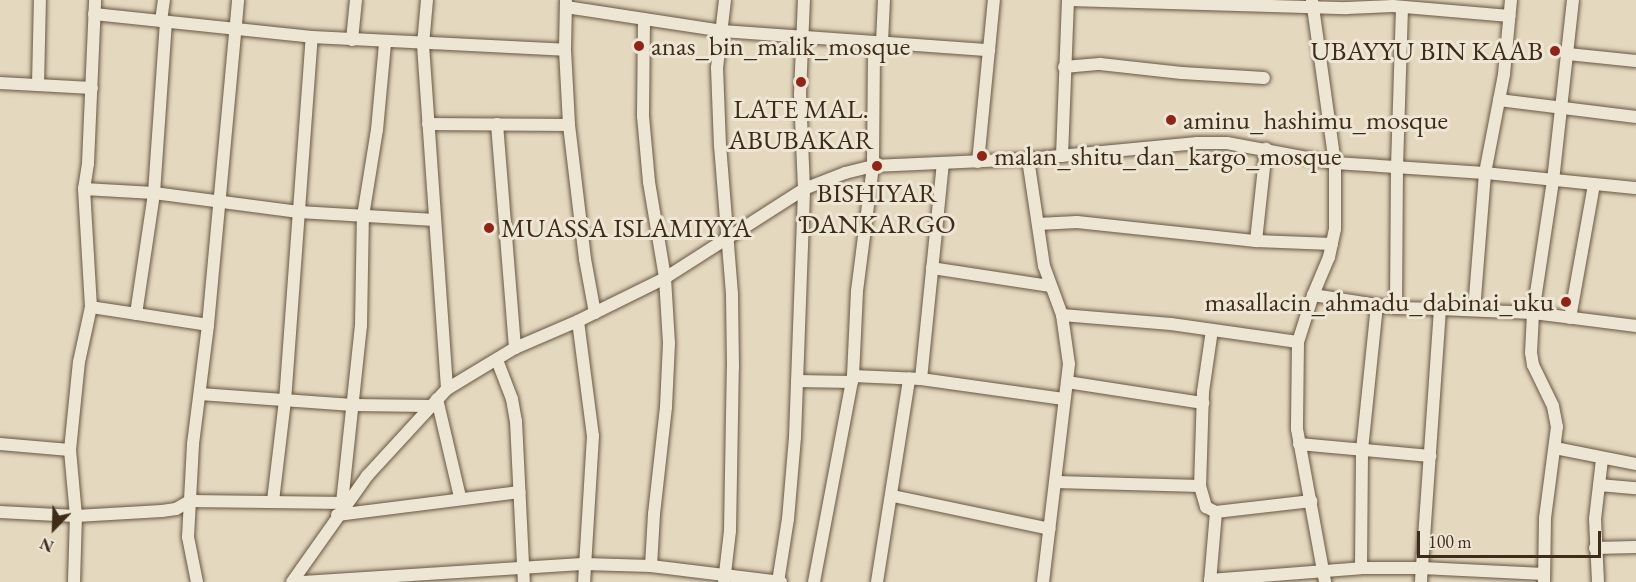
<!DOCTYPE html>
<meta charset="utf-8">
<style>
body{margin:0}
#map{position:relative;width:1636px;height:582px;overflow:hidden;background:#e4d8bf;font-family:"EB Garamond",serif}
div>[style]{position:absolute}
.roads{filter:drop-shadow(0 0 2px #685742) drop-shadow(0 0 2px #685742)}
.minor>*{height:12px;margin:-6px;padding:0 6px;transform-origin:6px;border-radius:6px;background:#ede6d5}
.dots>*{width:16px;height:16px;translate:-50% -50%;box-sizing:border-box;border:3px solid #ede6d5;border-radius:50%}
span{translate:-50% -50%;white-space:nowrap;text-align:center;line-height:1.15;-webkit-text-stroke:6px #ede6d5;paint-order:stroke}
.poi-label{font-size:27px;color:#3f2c18}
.left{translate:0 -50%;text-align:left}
.right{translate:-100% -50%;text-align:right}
.north{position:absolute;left:24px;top:498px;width:60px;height:60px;-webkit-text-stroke:4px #ede6d5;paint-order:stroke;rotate:203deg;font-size:16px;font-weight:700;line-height:24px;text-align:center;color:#3f2c18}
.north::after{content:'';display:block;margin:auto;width:21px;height:27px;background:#3f2c18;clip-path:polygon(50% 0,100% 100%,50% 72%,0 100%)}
.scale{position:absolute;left:1417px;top:531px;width:184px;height:27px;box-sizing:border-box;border:3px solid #3f2c18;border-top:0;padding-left:8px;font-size:18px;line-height:21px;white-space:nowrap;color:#3f2c18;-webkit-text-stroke:4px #ede6d5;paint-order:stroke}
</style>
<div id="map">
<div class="roads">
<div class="minor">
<i style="left:427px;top:0;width:45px;rotate:95.1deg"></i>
<i style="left:423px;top:45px;width:345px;rotate:86deg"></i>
<i style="left:1070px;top:0;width:277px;rotate:1.7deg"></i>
<i style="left:1347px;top:8px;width:46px;rotate:-2.5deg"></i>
<i style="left:1393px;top:6px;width:117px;rotate:4.9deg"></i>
<i style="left:1312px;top:0;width:165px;rotate:82deg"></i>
<i style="left:1335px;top:163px;width:66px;rotate:90deg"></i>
<i style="left:1335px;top:229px;width:29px;rotate:102deg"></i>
<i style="left:1329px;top:257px;width:41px;rotate:112.8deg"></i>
<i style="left:1313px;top:295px;width:84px;rotate:8.9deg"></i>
<i style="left:1396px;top:308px;width:44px;rotate:1.3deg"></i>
<i style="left:1440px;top:309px;width:274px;rotate:94deg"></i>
<i style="left:566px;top:1px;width:49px;rotate:91.2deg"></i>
<i style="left:565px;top:50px;width:75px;rotate:86.9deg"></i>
<i style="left:569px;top:125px;width:135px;rotate:83.2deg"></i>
<i style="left:585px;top:259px;width:55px;rotate:79.5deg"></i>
<i style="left:566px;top:7px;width:158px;rotate:8.7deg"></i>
<i style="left:722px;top:31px;width:268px;rotate:4.1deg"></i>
<i style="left:94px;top:14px;width:219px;rotate:6deg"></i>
<i style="left:312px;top:37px;width:253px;rotate:2.9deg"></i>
<i style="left:644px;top:19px;width:97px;rotate:90.6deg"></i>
<i style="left:643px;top:116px;width:66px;rotate:84.8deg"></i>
<i style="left:649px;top:182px;width:97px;rotate:80.5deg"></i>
<i style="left:665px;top:278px;width:65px;rotate:86.5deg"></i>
<i style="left:669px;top:343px;width:64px;rotate:92.7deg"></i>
<i style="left:666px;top:407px;width:108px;rotate:96.4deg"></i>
<i style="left:654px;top:514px;width:52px;rotate:93.3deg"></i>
<i style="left:161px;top:21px;width:21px;rotate:-82deg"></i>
<i style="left:352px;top:40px;width:40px;rotate:-84.3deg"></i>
<i style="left:882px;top:42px;width:42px;rotate:-87.3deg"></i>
<i style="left:1568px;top:54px;width:68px;rotate:5.9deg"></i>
<i style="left:1064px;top:67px;width:36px;rotate:-5deg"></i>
<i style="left:1100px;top:64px;width:82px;rotate:6.3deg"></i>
<i style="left:1182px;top:73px;width:82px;rotate:3.5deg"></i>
<i style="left:0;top:83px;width:92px;rotate:3.1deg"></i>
<i style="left:38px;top:85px;width:85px;rotate:-88.7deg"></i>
<i style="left:1499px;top:100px;width:138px;rotate:7.1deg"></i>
<i style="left:428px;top:124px;width:141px;rotate:0.4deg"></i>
<i style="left:497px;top:124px;width:225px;rotate:85.4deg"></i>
<i style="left:1062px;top:156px;width:156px;rotate:-87.8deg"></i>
<i style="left:1028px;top:159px;width:108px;rotate:81.5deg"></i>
<i style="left:1044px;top:266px;width:52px;rotate:69.8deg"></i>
<i style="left:1062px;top:315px;width:49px;rotate:81.9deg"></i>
<i style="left:1069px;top:364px;width:220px;rotate:96.8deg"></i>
<i style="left:978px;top:162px;width:163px;rotate:-84.4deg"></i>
<i style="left:84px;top:189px;width:70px;rotate:3.3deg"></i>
<i style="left:154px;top:193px;width:146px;rotate:7.5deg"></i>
<i style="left:299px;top:212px;width:136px;rotate:3.4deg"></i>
<i style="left:1038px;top:224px;width:39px;rotate:-3deg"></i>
<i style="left:1077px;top:222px;width:180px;rotate:6.1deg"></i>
<i style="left:1256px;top:241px;width:76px;rotate:2.3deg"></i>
<i style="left:1256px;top:241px;width:93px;rotate:-83.8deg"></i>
<i style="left:932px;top:268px;width:119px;rotate:8.7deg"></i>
<i style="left:1313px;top:295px;width:49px;rotate:107.7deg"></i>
<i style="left:1298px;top:342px;width:87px;rotate:90.7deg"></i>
<i style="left:1297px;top:429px;width:156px;rotate:79.6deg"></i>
<i style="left:91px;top:307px;width:118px;rotate:8.7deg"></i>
<i style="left:1396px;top:308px;width:141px;rotate:-89.6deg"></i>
<i style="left:1397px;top:167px;width:159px;rotate:-88.2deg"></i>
<i style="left:1440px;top:309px;width:93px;rotate:2.5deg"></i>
<i style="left:1533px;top:313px;width:104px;rotate:7.2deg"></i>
<i style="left:1474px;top:310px;width:137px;rotate:-85.4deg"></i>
<i style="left:1485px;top:173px;width:101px;rotate:-79.1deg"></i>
<i style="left:1504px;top:74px;width:74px;rotate:-84.6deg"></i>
<i style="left:136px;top:314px;width:122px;rotate:-81.5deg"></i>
<i style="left:154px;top:193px;width:171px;rotate:-86deg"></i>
<i style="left:1062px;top:315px;width:109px;rotate:4.7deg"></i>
<i style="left:1171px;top:324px;width:128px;rotate:8.1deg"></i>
<i style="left:1570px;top:318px;width:135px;rotate:-79.8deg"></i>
<i style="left:578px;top:321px;width:116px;rotate:82.6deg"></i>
<i style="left:593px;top:436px;width:146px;rotate:93.5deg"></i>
<i style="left:1212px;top:330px;width:63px;rotate:98.3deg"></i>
<i style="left:1203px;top:392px;width:94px;rotate:91.8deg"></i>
<i style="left:1200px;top:486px;width:22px;rotate:74deg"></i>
<i style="left:1206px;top:507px;width:11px;rotate:27deg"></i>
<i style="left:1216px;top:512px;width:96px;rotate:-6.6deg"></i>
<i style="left:497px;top:360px;width:42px;rotate:69deg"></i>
<i style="left:512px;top:399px;width:22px;rotate:80deg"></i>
<i style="left:516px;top:421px;width:161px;rotate:87.2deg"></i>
<i style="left:853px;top:376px;width:68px;rotate:2.5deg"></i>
<i style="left:921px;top:379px;width:144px;rotate:8deg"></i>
<i style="left:921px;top:379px;width:216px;rotate:-84.2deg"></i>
<i style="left:797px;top:381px;width:55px;rotate:1deg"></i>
<i style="left:1067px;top:382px;width:138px;rotate:8.8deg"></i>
<i style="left:200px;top:394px;width:153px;rotate:4.1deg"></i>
<i style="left:353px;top:405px;width:78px;rotate:0.7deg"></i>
<i style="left:437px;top:399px;width:101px;rotate:76.8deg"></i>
<i style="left:0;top:444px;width:70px;rotate:4.9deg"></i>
<i style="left:1299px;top:444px;width:132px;rotate:5.2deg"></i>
<i style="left:1555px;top:448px;width:83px;rotate:11.2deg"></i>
<i style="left:1056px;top:482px;width:144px;rotate:1.6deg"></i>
<i style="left:1599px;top:485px;width:37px;rotate:5deg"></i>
<i style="left:893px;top:496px;width:160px;rotate:11.9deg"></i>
<i style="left:273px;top:501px;width:101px;rotate:-83.2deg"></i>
<i style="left:285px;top:401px;width:365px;rotate:-85.8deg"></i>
<i style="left:342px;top:503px;width:178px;rotate:-83.9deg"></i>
<i style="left:361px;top:326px;width:110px;rotate:-89deg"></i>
<i style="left:363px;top:216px;width:87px;rotate:-80.8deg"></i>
<i style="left:377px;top:130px;width:87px;rotate:-84.7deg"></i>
<i style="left:0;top:512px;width:76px;rotate:3deg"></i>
<i style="left:76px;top:516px;width:86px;rotate:-3.3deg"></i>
<i style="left:162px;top:511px;width:14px;rotate:-8deg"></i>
<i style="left:176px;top:509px;width:16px;rotate:-30deg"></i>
<i style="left:190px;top:501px;width:156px;rotate:0.7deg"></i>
<i style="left:337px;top:515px;width:184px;rotate:-7.2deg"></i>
<i style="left:1595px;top:548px;width:41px;rotate:-1.4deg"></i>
<i style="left:1361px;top:568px;width:61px"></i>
<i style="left:1422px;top:568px;width:122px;rotate:2.8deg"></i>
<i style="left:1210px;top:580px;width:151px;rotate:-4.5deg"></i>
<i style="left:1361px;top:568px;width:118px;rotate:-89.5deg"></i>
<i style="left:1362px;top:450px;width:145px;rotate:-84.1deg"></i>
<i style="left:74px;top:582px;width:66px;rotate:-88.3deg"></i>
<i style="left:76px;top:516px;width:66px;rotate:-95.2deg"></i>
<i style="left:70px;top:450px;width:88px;rotate:-84.2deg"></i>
<i style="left:79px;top:362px;width:56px;rotate:-77.7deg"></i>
<i style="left:91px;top:307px;width:118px;rotate:-93.4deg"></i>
<i style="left:84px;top:189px;width:26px;rotate:-81deg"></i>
<i style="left:88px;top:163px;width:163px;rotate:-87.5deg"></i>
<i style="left:197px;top:582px;width:46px;rotate:-101.3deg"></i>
<i style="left:188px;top:537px;width:93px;rotate:-86.9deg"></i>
<i style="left:193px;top:444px;width:120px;rotate:-82.8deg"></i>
<i style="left:208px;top:325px;width:326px;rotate:-84.7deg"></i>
<i style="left:292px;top:582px;width:130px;rotate:-54.7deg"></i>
<i style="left:367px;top:476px;width:118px;rotate:-47.4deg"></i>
<i style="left:447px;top:389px;width:79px;rotate:-31.1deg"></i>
<i style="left:515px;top:348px;width:69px;rotate:-23.2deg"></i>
<i style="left:578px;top:321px;width:97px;rotate:-26.3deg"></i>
<i style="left:665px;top:278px;width:165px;rotate:-32.6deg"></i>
<i style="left:804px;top:189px;width:44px;rotate:-21.3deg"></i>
<i style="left:845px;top:173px;width:29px;rotate:-14deg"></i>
<i style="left:873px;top:166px;width:155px;rotate:-2.6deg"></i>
<i style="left:1028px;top:159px;width:170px;rotate:-5.4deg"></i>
<i style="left:1197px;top:143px;width:30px"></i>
<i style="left:1227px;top:143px;width:110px;rotate:10.5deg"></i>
<i style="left:1335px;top:163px;width:150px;rotate:3.8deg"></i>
<i style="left:1485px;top:173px;width:152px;rotate:5.7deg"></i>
<i style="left:303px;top:582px;width:283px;rotate:-3.7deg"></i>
<i style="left:585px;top:564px;width:66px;rotate:1.7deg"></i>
<i style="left:651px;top:566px;width:131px;rotate:7deg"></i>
<i style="left:724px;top:582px;width:51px;rotate:-83.3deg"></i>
<i style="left:730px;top:531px;width:164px;rotate:-89deg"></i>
<i style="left:733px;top:367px;width:73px;rotate:-90.8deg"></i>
<i style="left:732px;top:294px;width:148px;rotate:-94.6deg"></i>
<i style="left:720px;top:146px;width:78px;rotate:-92.2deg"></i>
<i style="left:717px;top:68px;width:68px;rotate:-83.3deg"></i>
<i style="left:778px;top:582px;width:64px;rotate:-81deg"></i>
<i style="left:788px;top:519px;width:82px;rotate:-85.1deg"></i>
<i style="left:795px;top:437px;width:248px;rotate:-87.9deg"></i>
<i style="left:804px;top:189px;width:95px;rotate:-92.4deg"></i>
<i style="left:800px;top:94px;width:94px;rotate:-87.6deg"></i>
<i style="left:814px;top:582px;width:210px;rotate:-79.3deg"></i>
<i style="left:853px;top:376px;width:85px;rotate:-87.3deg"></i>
<i style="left:857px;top:291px;width:126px;rotate:-82.7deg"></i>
<i style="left:873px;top:166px;width:124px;rotate:-89.5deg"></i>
<i style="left:877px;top:582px;width:206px;rotate:-81deg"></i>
<i style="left:1210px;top:582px;width:70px;rotate:-85.1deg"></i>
<i style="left:1544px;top:582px;width:64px;rotate:-89.1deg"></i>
<i style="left:1545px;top:518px;width:92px;rotate:-82.5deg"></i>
<i style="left:1557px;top:427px;width:21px;rotate:-101deg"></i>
<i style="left:1553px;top:406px;width:46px;rotate:-116deg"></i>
<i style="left:1533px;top:365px;width:12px;rotate:-99deg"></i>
<i style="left:1531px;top:353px;width:40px;rotate:-87.1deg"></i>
<i style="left:1533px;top:313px;width:134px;rotate:-81.4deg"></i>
<i style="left:1553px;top:181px;width:182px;rotate:-83.7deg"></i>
<i style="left:1598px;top:582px;width:63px;rotate:-92.7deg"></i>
<i style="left:1595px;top:519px;width:60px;rotate:-83.3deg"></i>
</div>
</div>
<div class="dots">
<i style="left:639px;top:46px;background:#8f2418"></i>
<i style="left:1555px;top:51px;background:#8f2418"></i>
<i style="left:801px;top:82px;background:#8f2418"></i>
<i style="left:1171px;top:120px;background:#8f2418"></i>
<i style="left:982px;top:156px;background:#8f2418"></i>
<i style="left:877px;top:166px;background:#8f2418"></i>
<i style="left:489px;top:228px;background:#8f2418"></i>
<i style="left:1566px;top:302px;background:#8f2418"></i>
</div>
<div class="poi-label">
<span class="left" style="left:651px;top:46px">anas_bin_malik_mosque</span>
<span class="right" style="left:1543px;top:51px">UBAYYU BIN KAAB</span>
<span style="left:801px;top:124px">LATE MAL.<br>ABUBAKAR</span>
<span class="left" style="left:1183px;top:120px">aminu_hashimu_mosque</span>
<span class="left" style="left:994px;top:156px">malan_shitu_dan_kargo_mosque</span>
<span style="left:877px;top:208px">BISHIYAR<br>ƊANKARGO</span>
<span class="left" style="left:501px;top:228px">MUASSA ISLAMIYYA</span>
<span class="right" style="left:1554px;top:302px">masallacin_ahmadu_dabinai_uku</span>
</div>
<div class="north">N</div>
<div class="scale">100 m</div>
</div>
